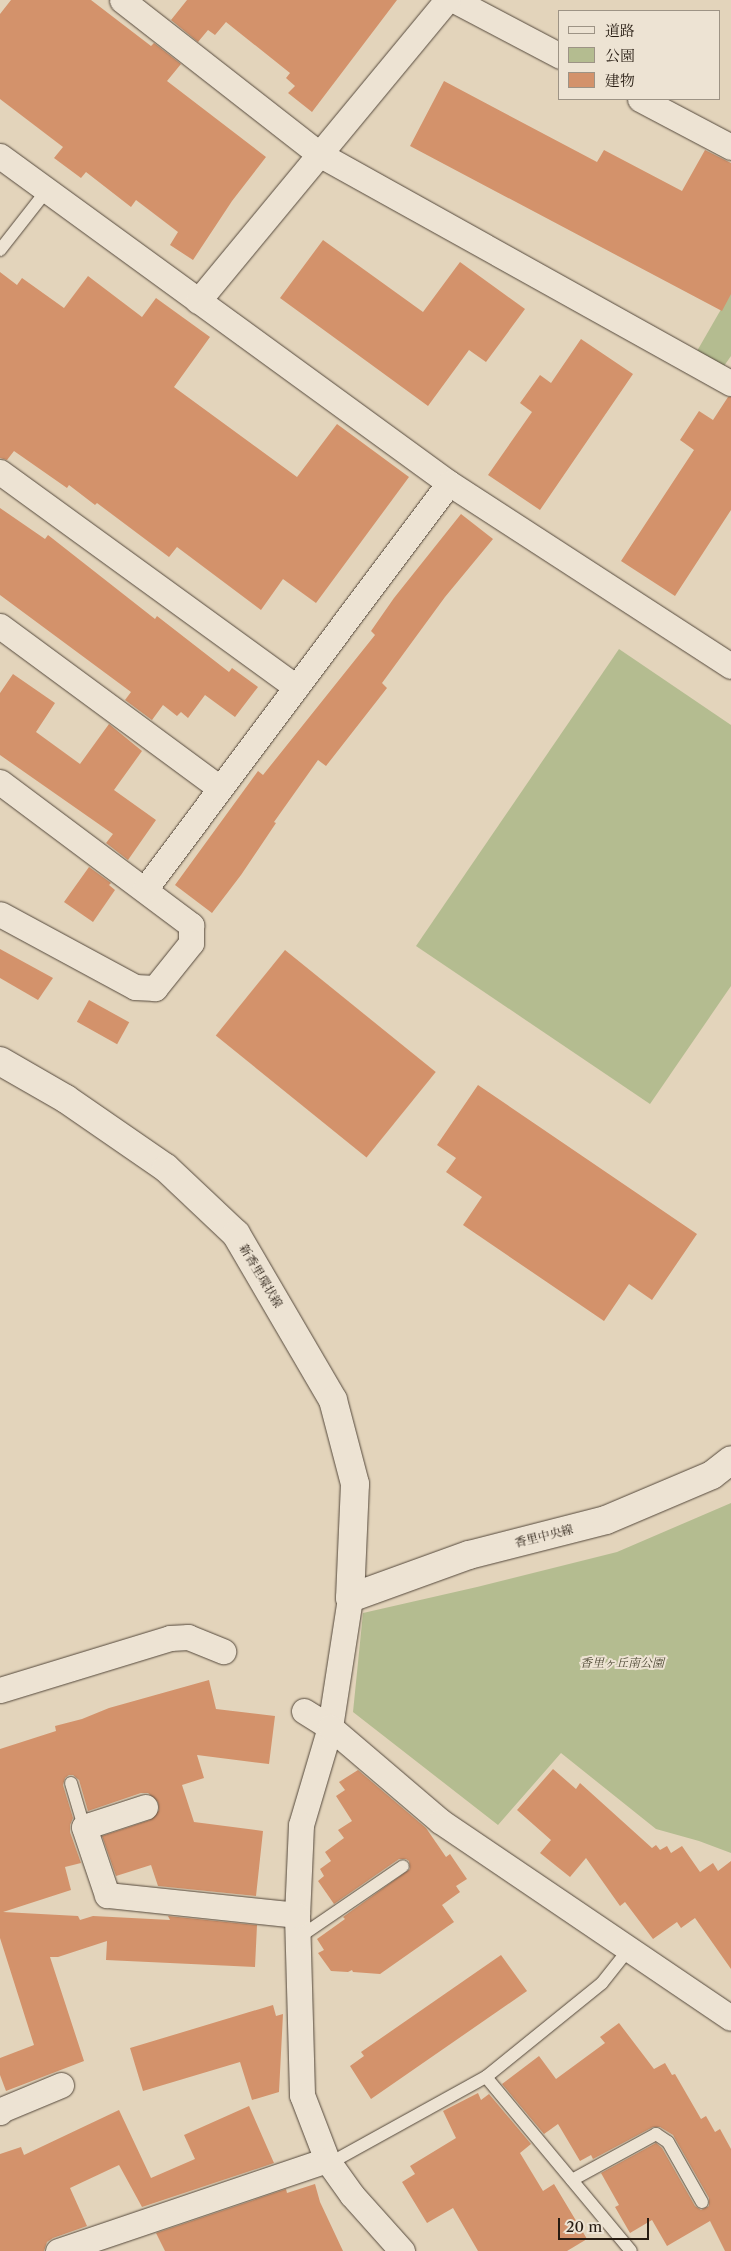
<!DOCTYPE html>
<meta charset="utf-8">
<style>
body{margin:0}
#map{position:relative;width:731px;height:2251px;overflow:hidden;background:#e3d4bb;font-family:"Libre Caslon Text","Noto Serif JP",serif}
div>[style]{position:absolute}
.green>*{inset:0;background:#b4bc90}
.building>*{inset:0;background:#d3926b;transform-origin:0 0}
.roads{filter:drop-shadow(0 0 1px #55493c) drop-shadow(0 0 1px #55493c)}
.lane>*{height:12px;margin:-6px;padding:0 6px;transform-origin:6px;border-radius:6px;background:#ede3d3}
.street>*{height:25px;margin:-12.5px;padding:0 12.5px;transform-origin:12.5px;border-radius:12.5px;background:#ede3d3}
.secondary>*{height:28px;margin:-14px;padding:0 14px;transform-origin:14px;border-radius:14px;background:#ede3d3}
span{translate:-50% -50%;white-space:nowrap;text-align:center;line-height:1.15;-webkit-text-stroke:4px #ede3d3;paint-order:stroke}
.street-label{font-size:12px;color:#261b11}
.park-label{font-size:12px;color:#514b37;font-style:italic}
.legend{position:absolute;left:558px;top:10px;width:162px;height:90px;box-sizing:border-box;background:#ede3d3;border:1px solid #9d9385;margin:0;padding:6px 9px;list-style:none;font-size:15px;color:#261b11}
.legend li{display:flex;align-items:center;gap:10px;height:25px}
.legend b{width:25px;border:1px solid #9d9385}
.scale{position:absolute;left:558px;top:2218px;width:91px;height:22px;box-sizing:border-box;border:2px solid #261b11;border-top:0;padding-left:6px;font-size:15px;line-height:18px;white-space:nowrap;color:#261b11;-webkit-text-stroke:4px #ede3d3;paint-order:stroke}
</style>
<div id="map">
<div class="green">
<i style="clip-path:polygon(731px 292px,731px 356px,719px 373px,693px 358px)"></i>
<i style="clip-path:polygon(619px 649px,731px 725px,731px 986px,650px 1104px,416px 946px)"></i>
<i style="clip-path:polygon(731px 1503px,731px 1853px,699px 1841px,656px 1829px,561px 1753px,498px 1825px,353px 1712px,363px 1613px,477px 1587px,617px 1552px)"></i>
</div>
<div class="building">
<i style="clip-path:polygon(11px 0,91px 0,151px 46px,154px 43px,181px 64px,167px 81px,266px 157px,232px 201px,193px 260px,170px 245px,178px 232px,136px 200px,131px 207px,86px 172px,81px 178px,54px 158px,63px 147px,0 99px,0 14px)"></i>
<i style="clip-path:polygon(187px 0,397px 0,312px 112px,288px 93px,295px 86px,286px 78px,290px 73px,226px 22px,215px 35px,208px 30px,198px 42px,171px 20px)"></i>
<i style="clip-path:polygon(444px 81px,597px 162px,604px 150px,682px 191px,705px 150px,731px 163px,731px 294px,722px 311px,410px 146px)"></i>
<i style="clip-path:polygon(323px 240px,423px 312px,460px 262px,525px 309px,486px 362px,469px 350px,428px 406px,280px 298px)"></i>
<i style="clip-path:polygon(0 272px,17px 285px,22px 278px,64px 308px,88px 276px,142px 317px,156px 298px,210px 337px,174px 387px,297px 477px,337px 424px,409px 477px,316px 603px,283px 579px,261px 610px,177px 547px,169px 557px,97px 503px,95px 505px,69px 485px,67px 488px,14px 451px,7px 460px,0 458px)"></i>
<i style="clip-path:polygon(581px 339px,633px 374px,540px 510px,488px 475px,532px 412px,520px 403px,540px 375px,551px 383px)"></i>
<i style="clip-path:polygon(728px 397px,731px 397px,731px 510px,675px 596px,621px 561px,694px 450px,680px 440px,699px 411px,713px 420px)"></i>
<i style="clip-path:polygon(0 508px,45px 539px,48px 535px,155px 619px,157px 616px,229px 672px,232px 668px,258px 687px,235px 717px,205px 695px,188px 718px,181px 712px,177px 716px,163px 705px,152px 720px,125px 700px,131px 692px,0 595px)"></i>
<i style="clip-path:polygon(461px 514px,493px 539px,445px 597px,382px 683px,387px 688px,326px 766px,318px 760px,274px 822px,276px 823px,241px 875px,212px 913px,175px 885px,258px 771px,263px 775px,375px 635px,371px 631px,394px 598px)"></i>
<i style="clip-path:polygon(13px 674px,55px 703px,36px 732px,80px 764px,109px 724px,142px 751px,114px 790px,156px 820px,128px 860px,106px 843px,113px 834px,0 755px,0 693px)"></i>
<i style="clip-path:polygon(89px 867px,111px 883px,109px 885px,115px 890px,93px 922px,64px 902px)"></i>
<i style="clip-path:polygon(0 949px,53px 978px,38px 1000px,0 978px)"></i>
<i style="left:285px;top:950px;width:194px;height:110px;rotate:39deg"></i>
<i style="left:89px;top:1000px;width:46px;height:25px;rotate:29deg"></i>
<i style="clip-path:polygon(478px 1085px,697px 1234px,652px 1300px,629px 1284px,604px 1321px,463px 1225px,482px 1197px,446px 1172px,456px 1158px,437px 1145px)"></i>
<i style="clip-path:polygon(209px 1680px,216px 1709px,275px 1716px,269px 1764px,197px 1755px,204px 1778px,182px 1785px,194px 1822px,263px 1831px,256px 1896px,158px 1886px,151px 1865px,116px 1876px,102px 1836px,150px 1820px,159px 1810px,158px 1802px,148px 1793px,141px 1793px,88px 1811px,79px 1780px,73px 1775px,69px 1775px,65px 1778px,63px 1785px,73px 1818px,70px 1825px,70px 1832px,81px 1863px,65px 1867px,71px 1890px,3px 1912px,78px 1916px,80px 1920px,93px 1916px,170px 1920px,168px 1916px,257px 1925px,255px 1967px,106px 1960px,107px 1941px,58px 1957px,50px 1957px,84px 2061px,6px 2091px,0 2075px,0 2058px,34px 2045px,0 1938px,0 1749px,56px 1731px,55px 1726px,82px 1719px,109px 1708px)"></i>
<i style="clip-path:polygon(553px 1769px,576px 1789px,580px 1783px,652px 1848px,656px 1845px,660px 1850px,667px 1846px,671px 1853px,682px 1846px,700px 1872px,713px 1863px,718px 1871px,731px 1861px,731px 1969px,695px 1918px,681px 1928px,677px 1922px,653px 1939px,625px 1902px,620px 1906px,586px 1858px,570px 1877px,540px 1853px,551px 1840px,517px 1810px)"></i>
<i style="clip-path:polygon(358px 1770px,426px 1828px,446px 1857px,450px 1854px,467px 1879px,456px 1886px,460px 1892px,442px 1905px,454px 1922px,380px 1974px,353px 1972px,352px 1970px,348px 1972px,331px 1971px,318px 1953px,324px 1950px,317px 1939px,345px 1919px,343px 1917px,410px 1869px,409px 1861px,406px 1859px,399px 1859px,334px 1904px,318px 1881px,324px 1876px,320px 1869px,331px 1861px,325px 1852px,344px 1838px,338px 1830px,352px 1821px,336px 1796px,345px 1790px,339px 1782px)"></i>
<i style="clip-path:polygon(501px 1955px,527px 1991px,371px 2099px,350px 2066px,364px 2056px,361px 2052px)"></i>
<i style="clip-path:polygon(273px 2005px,276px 2016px,283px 2014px,279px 2092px,252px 2100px,240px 2062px,143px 2091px,130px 2048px)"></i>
<i style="clip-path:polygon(619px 2023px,654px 2069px,665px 2063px,672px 2075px,675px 2074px,701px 2119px,706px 2116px,715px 2132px,720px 2129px,731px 2149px,731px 2251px,725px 2251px,710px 2221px,667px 2246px,652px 2220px,630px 2233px,615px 2207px,619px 2205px,601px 2173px,656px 2143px,662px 2148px,695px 2206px,701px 2210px,709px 2206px,709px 2198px,673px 2135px,660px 2127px,653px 2127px,593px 2159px,591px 2155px,580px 2161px,558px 2124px,544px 2134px,502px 2084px,539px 2056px,556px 2079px,605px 2043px,600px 2037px)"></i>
<i style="clip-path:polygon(478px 2093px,481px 2100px,489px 2094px,531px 2144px,520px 2153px,543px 2191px,554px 2184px,587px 2239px,567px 2251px,478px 2251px,453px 2208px,427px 2223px,402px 2182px,415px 2174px,410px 2166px,456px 2138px,443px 2111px)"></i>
<i style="clip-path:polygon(249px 2106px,274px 2163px,142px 2207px,119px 2165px,70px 2188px,87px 2226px,53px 2238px,47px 2242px,44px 2251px,0 2251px,0 2154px,21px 2147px,24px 2155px,119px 2110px,151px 2178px,195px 2159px,184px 2135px)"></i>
<i style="clip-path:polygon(315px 2184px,320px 2202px,343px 2251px,165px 2251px,156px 2233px,286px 2189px,287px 2193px)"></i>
</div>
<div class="roads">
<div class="lane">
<i style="left:0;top:250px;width:76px;rotate:-51.9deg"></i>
<i style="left:71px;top:1783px;width:46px;rotate:73.5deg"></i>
<i style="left:298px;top:1938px;width:127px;rotate:-34.4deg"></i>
<i style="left:486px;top:2077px;width:226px;rotate:50.2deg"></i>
<i style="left:330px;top:2163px;width:178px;rotate:-28.9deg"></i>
<i style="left:486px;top:2077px;width:149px;rotate:-39deg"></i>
<i style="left:602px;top:1983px;width:43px;rotate:-51.5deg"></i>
<i style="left:572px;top:2180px;width:96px;rotate:-28.7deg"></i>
<i style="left:656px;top:2134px;width:14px;rotate:34deg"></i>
<i style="left:668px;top:2142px;width:69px;rotate:60.5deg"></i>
</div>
<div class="street">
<i style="left:122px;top:0;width:250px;rotate:38deg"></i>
<i style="left:319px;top:154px;width:471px;rotate:29.1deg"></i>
<i style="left:454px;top:0;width:120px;rotate:27.8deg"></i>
<i style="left:640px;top:99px;width:103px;rotate:27.8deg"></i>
<i style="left:0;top:156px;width:555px;rotate:36.07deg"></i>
<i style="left:449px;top:483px;width:336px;rotate:33deg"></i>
<i style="left:198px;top:301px;width:391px;rotate:-50.4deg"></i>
<i style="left:0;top:472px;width:366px;rotate:36deg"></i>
<i style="left:0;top:626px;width:273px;rotate:36.4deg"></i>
<i style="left:0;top:782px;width:239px;rotate:36.8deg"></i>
<i style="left:191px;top:925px;width:18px;rotate:90deg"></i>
<i style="left:191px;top:943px;width:58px;rotate:128.7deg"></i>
<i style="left:155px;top:988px;width:20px;rotate:-177deg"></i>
<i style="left:135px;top:987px;width:153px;rotate:-151.6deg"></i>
<i style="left:145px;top:889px;width:507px;rotate:-53.18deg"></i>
<i style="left:350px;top:1598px;width:131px;rotate:98.8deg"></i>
<i style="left:330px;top:1727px;width:102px;rotate:106.5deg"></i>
<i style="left:301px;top:1825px;width:90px;rotate:92.5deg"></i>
<i style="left:297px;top:1915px;width:180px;rotate:88.4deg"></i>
<i style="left:302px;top:2095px;width:70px;rotate:69deg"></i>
<i style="left:327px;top:2160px;width:43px;rotate:54.5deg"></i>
<i style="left:352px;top:2195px;width:75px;rotate:48.2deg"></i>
<i style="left:0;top:1690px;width:178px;rotate:-17deg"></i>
<i style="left:170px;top:1638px;width:18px;rotate:-3deg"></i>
<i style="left:188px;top:1637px;width:38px;rotate:22deg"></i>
<i style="left:304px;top:1711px;width:31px;rotate:32deg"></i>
<i style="left:330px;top:1727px;width:145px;rotate:40.5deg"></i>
<i style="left:440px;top:1821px;width:351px;rotate:34.1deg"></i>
<i style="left:145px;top:1807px;width:64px;rotate:161.8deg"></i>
<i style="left:84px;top:1827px;width:72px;rotate:71.3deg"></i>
<i style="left:107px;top:1895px;width:191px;rotate:6deg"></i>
<i style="left:0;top:2112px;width:2px;rotate:-63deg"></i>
<i style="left:1px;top:2110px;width:65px;rotate:-22.6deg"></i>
<i style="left:58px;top:2251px;width:284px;rotate:-18.7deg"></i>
</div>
<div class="secondary">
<i style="left:0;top:1061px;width:76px;rotate:29.9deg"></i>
<i style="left:66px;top:1099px;width:121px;rotate:34.6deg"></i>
<i style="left:166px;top:1168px;width:96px;rotate:43.3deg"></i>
<i style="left:236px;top:1234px;width:192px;rotate:59.7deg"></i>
<i style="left:333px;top:1400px;width:87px;rotate:75.3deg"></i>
<i style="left:355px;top:1484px;width:114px;rotate:92.5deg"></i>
<i style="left:350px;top:1598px;width:127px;rotate:-19.9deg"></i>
<i style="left:469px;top:1555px;width:141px;rotate:-14.3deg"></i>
<i style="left:606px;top:1520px;width:115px;rotate:-23deg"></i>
<i style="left:712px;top:1475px;width:24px;rotate:-38deg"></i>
</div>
</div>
<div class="street-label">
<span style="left:261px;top:1276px;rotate:59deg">新香里環状線</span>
<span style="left:544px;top:1536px;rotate:-14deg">香里中央線</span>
</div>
<div class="park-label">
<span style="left:622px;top:1663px">香里ヶ丘南公園</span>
</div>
<ul class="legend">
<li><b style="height:6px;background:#ede3d3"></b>道路</li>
<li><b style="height:14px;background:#b4bc90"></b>公園</li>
<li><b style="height:14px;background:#d3926b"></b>建物</li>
</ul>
<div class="scale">20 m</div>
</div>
